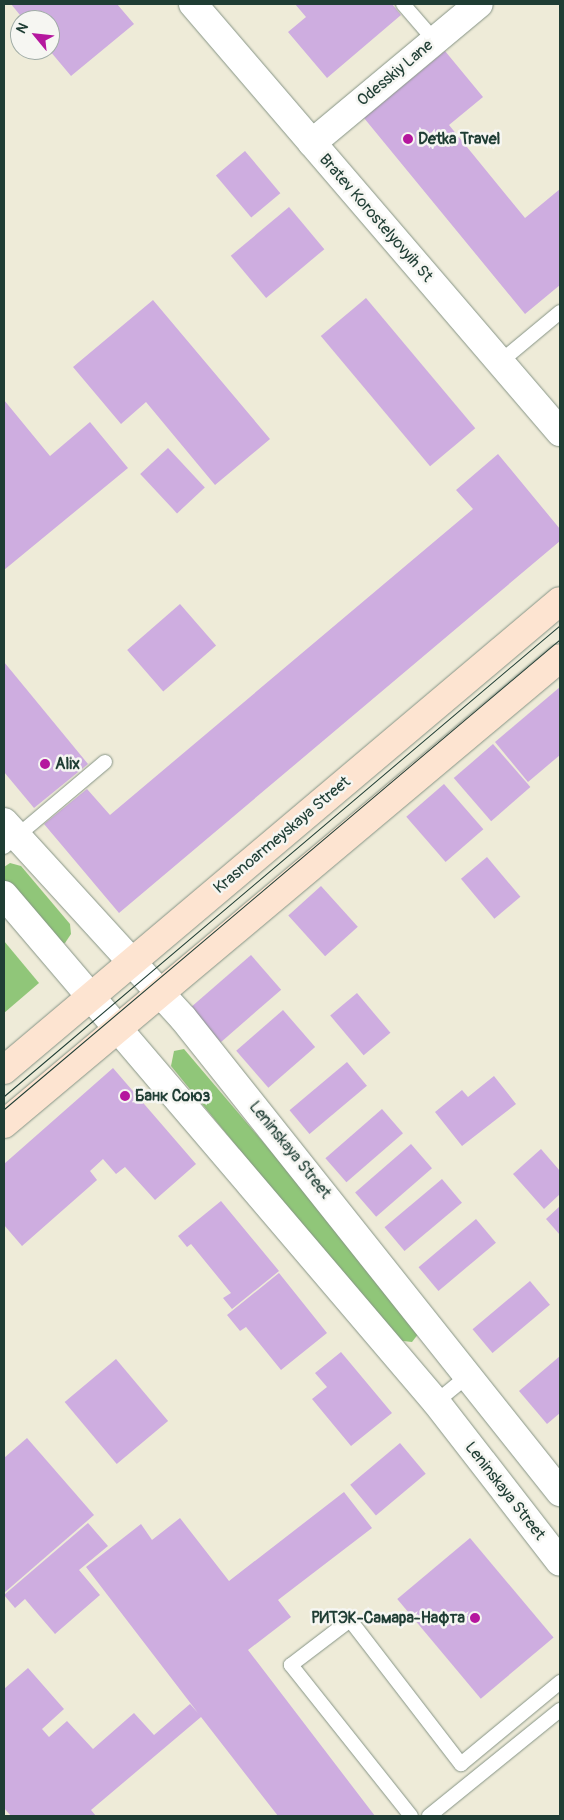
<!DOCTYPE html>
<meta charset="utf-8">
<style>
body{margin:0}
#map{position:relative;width:564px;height:1820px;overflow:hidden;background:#eeebd8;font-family:Pangolin,sans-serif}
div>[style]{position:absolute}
.green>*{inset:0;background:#90c679}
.building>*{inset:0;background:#ceade0;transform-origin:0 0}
.roads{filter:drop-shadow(0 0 1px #869486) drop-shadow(0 0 1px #869486)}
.lane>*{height:14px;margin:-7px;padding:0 7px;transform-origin:7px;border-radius:7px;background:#fff}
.street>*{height:28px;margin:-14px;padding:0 14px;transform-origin:14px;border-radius:14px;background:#fff}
.secondary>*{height:28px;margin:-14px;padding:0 14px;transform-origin:14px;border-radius:14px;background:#fde4d1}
.tram>*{height:1px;margin:-0.5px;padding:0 0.5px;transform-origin:0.5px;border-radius:0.5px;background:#1f3d34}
.dots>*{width:14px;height:14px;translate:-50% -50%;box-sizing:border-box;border:2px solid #f6f6f2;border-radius:50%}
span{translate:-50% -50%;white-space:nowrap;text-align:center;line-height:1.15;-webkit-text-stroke:5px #f6f6f2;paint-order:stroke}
.street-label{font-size:16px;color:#1f3d34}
.poi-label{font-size:16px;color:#1f3d34;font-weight:700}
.left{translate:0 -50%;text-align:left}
.right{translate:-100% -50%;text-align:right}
.frame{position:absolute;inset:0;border:5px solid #1f3d34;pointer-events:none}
.north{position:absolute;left:10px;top:10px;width:50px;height:50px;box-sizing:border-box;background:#f6f6f2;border:1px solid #a0aca6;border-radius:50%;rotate:298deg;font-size:14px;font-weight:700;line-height:20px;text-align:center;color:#1f3d34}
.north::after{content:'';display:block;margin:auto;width:18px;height:22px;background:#b5179e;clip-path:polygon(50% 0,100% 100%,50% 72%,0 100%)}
</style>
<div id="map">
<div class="green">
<i style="clip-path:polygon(10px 863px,21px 866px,70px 924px,71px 934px,65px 943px,59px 945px,4px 882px,4px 867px)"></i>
<i style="clip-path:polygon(4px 941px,39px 983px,4px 1013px)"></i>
<i style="clip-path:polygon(184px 1049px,417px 1323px,419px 1333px,412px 1342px,395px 1340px,171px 1066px,174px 1051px)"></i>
</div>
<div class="building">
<i style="clip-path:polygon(11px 4px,117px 4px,134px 24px,71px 76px,50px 51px,50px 20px,24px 20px)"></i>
<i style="clip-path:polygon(295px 4px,392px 4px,401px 15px,327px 78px,288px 32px,306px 17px)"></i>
<i style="clip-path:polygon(445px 51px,483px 97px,449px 125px,525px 218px,560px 189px,560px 285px,525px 314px,364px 118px)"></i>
<i style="left:245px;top:151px;width:55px;height:38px;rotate:50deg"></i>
<i style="left:289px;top:207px;width:55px;height:76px;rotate:50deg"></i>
<i style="left:366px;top:298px;width:170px;height:59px;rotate:50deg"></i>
<i style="clip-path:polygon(153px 300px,270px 439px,215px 485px,146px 402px,121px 424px,73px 367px)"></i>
<i style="clip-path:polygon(4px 400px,50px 456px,90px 422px,128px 468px,4px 570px)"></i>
<i style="left:168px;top:448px;width:54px;height:38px;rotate:47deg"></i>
<i style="clip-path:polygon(498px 454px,560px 529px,560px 541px,119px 913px,44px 824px,87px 789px,110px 815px,473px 509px,456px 490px)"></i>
<i style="left:180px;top:604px;width:55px;height:70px;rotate:49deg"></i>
<i style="clip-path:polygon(4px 662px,88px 764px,34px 808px,4px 772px)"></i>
<i style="clip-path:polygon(560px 687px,560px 755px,528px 782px,495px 742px)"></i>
<i style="left:493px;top:744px;width:57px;height:52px;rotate:49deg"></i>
<i style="left:444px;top:784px;width:60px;height:50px;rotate:49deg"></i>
<i style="left:487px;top:857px;width:52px;height:34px;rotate:50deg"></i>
<i style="left:321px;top:886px;width:55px;height:44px;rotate:48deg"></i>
<i style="left:251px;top:955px;width:46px;height:80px;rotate:49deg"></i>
<i style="left:357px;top:993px;width:52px;height:35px;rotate:50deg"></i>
<i style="left:283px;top:1010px;width:49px;height:62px;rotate:49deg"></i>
<i style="left:347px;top:1062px;width:31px;height:75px;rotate:50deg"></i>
<i style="clip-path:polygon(113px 1068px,196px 1164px,155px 1200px,125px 1167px,116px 1174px,103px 1159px,90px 1171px,97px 1180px,22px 1246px,4px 1225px,4px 1164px)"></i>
<i style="clip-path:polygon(494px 1076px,516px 1104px,462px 1146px,435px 1112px,462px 1090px,468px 1097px)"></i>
<i style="left:382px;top:1109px;width:32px;height:75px;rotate:49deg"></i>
<i style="left:411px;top:1144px;width:32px;height:74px;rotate:49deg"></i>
<i style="clip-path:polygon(541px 1149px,560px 1171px,560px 1194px,544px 1209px,513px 1174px)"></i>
<i style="left:442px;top:1179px;width:31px;height:75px;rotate:50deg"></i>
<i style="clip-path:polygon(221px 1201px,279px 1271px,232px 1309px,223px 1298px,231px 1293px,191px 1244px,187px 1247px,178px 1236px)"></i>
<i style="clip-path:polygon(560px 1206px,560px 1235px,546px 1219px)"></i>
<i style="left:476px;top:1219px;width:31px;height:75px;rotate:50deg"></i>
<i style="clip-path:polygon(279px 1273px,327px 1333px,281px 1370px,246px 1327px,240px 1331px,227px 1315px)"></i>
<i style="left:530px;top:1281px;width:31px;height:75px;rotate:50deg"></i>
<i style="clip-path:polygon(341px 1352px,392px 1413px,351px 1446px,312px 1399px,327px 1387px,315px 1373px)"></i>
<i style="clip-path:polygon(560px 1356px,560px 1413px,547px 1424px,519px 1391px)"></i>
<i style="left:116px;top:1359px;width:81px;height:67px;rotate:50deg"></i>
<i style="clip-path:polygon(27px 1438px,94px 1515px,4px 1593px,4px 1458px)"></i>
<i style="left:400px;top:1443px;width:40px;height:65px;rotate:50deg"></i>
<i style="clip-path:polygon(344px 1492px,372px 1528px,278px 1600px,291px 1617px,248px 1650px,375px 1816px,278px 1816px,201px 1717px,91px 1810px,96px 1816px,11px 1816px,4px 1808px,4px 1689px,28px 1668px,64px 1709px,42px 1729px,49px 1737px,67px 1721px,93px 1749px,134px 1713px,154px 1735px,190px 1704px,198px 1713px,86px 1567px,141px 1524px,152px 1540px,180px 1518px,229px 1581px)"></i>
<i style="clip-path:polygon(88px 1523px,108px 1546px,79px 1570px,100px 1595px,55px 1634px,25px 1599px,15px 1608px,4px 1595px)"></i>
<i style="left:470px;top:1538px;width:130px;height:95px;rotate:50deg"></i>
</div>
<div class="roads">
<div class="lane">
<i style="left:403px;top:4px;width:49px;rotate:49.1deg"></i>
<i style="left:500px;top:362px;width:78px;rotate:-39.8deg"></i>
<i style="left:4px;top:847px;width:132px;rotate:-40.1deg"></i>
<i style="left:436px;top:1402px;width:44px;rotate:-39.5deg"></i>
<i style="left:411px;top:1816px;width:193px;rotate:-128.5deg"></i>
<i style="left:291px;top:1665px;width:74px;rotate:-37.3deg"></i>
<i style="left:350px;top:1620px;width:182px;rotate:52.4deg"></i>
<i style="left:461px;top:1764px;width:129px;rotate:-39.6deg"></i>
<i style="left:429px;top:1816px;width:169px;rotate:-39deg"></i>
</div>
<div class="street">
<i style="left:193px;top:4px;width:564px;rotate:49.39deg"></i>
<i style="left:312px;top:143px;width:217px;rotate:-39.8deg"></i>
<i style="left:4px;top:822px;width:265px;rotate:47.6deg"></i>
<i style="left:183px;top:1018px;width:606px;rotate:51.5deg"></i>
<i style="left:4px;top:895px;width:666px;rotate:49.57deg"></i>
<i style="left:436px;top:1402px;width:202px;rotate:52.2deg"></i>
</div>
<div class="secondary">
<i style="left:4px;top:1070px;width:727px;rotate:-40.15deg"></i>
<i style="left:4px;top:1124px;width:725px;rotate:-39.97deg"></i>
</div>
</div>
<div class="tram">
<i style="left:4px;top:1096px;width:729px;rotate:-40.27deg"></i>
<i style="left:4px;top:1109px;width:728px;rotate:-40.21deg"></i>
</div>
<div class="dots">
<i style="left:408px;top:139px;background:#b5179e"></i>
<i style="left:45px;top:764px;background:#b5179e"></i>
<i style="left:125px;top:1096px;background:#b5179e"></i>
<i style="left:475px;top:1618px;background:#b5179e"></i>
</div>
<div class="street-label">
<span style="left:395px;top:73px;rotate:-40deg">Odesskiy Lane</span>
<span style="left:376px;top:218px;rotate:49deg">Bratev Korostelyovyih St</span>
<span style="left:282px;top:835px;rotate:-40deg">Krasnoarmeyskaya Street</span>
<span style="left:290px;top:1150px;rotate:51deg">Leninskaya Street</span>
<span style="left:505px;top:1491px;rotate:52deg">Leninskaya Street</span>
</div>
<div class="poi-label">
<span class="left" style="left:418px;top:139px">Detka Travel</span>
<span class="left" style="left:55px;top:764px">Alix</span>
<span class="left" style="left:135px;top:1096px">Банк Союз</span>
<span class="right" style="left:465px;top:1618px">РИТЭК-Самара-Нафта</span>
</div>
<div class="frame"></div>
<div class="north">N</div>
</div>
